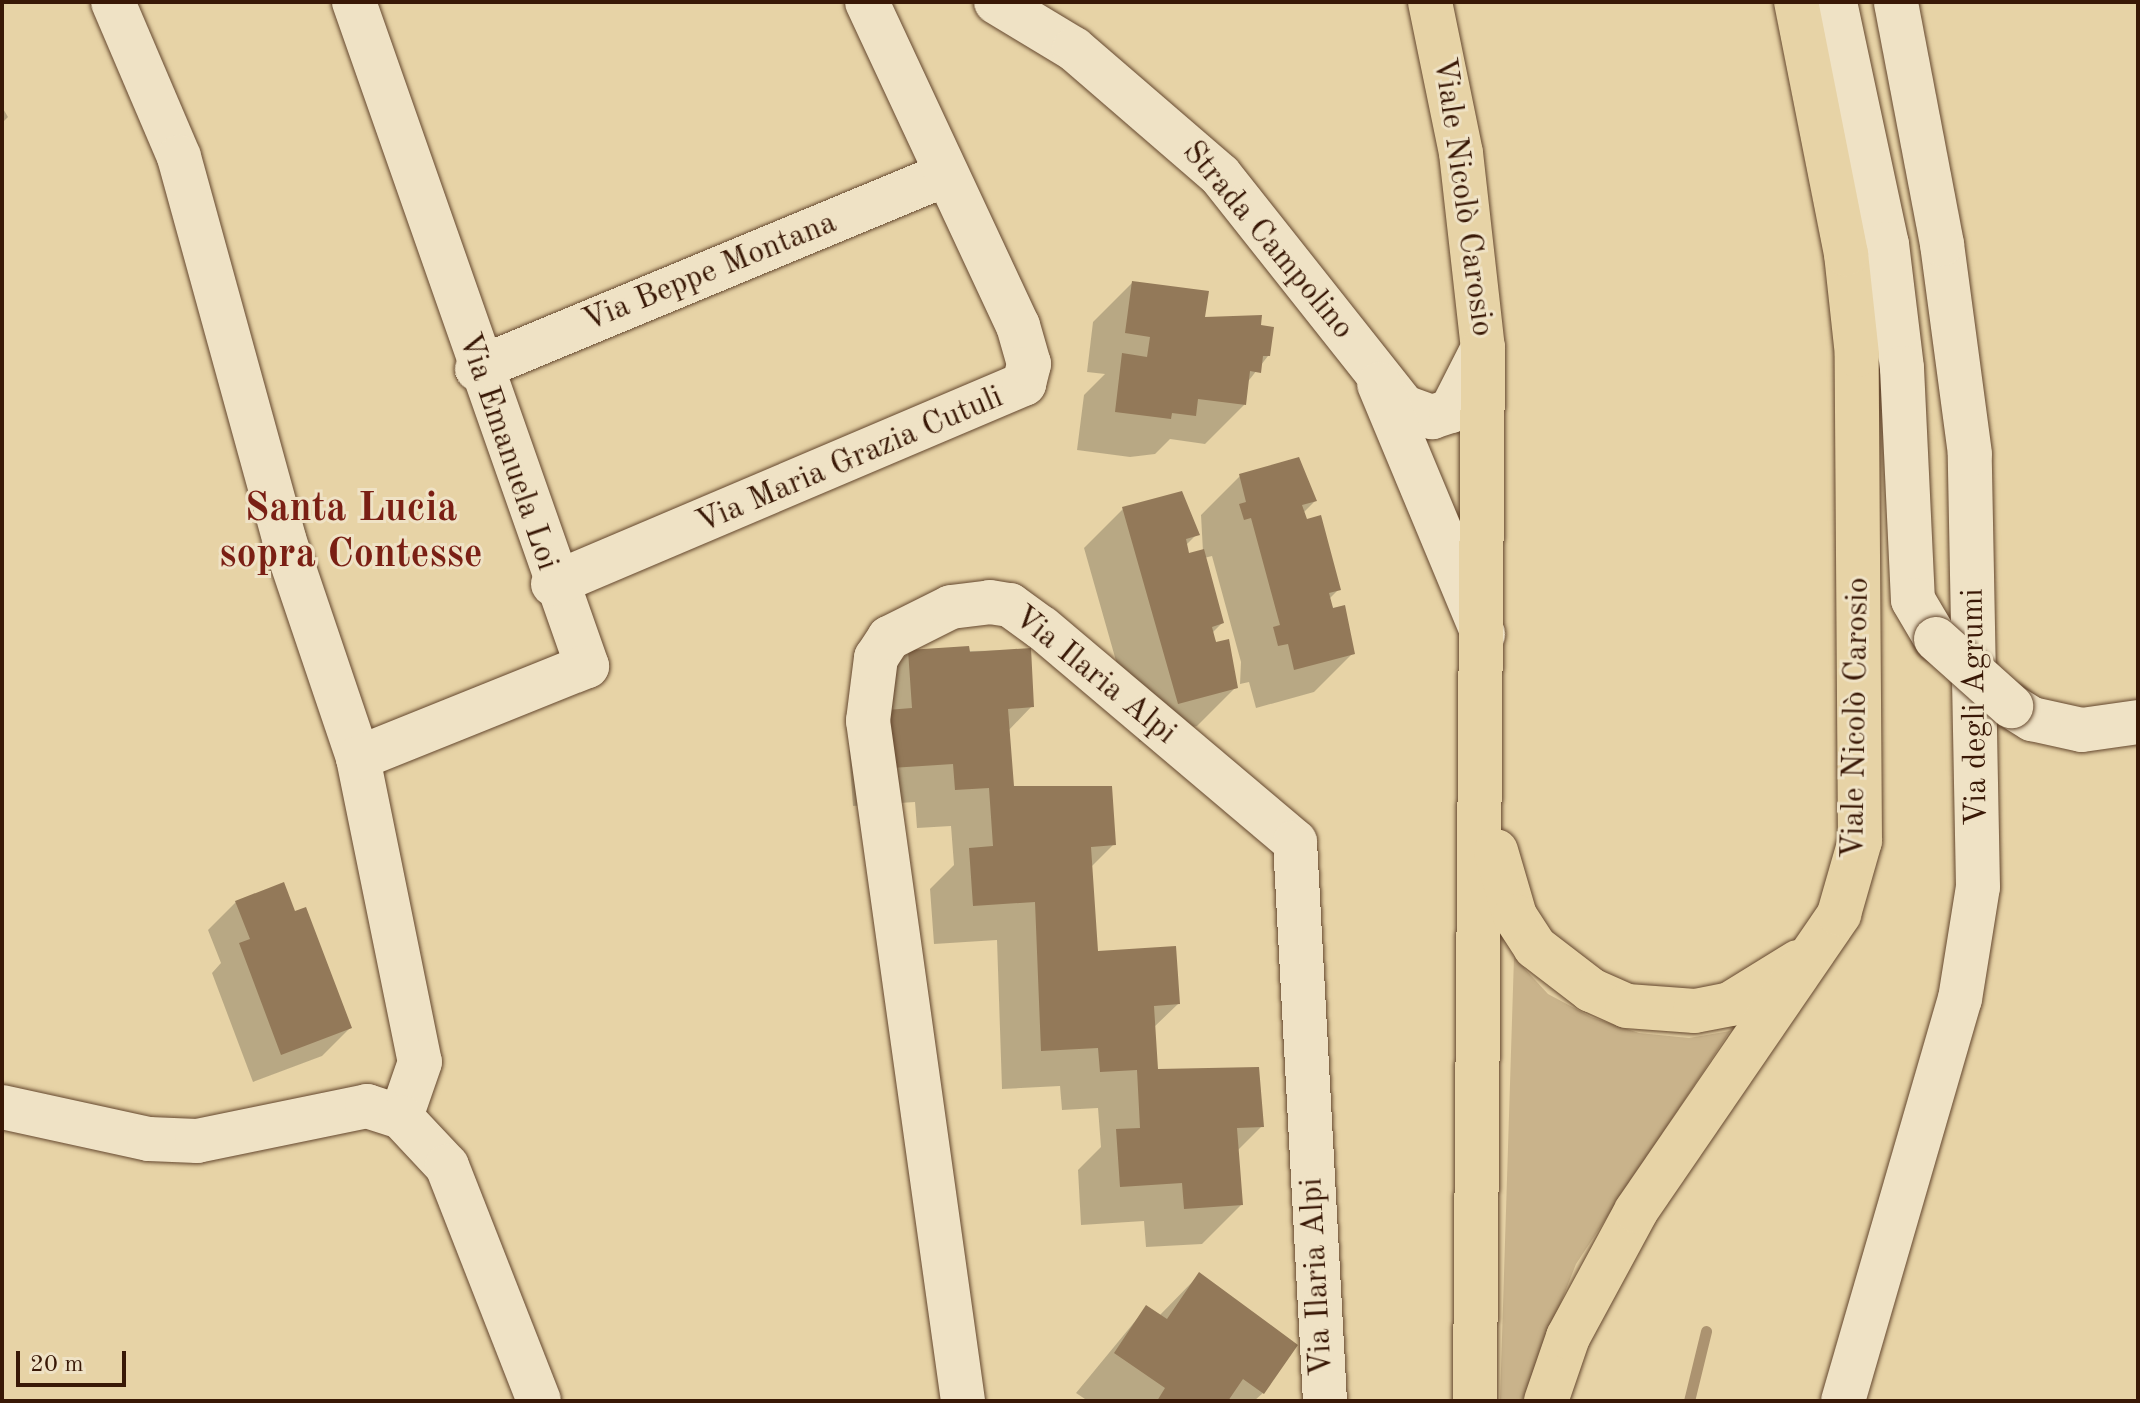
<!DOCTYPE html>
<meta charset="utf-8">
<style>
body{margin:0}
#map{position:relative;width:2140px;height:1403px;overflow:hidden;background:#e7d3a6;font-family:"Old Standard TT",serif}
div>[style]{position:absolute}
.green>*{inset:0;background:#c9b38b}
.shadow>*{inset:0;background:#0003}
.stream>*{height:11px;margin:-5.5px;padding:0 5.5px;transform-origin:5.5px;border-radius:5.5px;background:#ac9370}
.building>*{inset:0;background:#937959}
.roads{filter:drop-shadow(0 0 2px #64472e) drop-shadow(0 0 2px #64472e)}
.minor>*{height:44px;margin:-22px;padding:0 22px;transform-origin:22px;border-radius:22px;background:#efe2c5}
.major>*{height:44px;margin:-22px;padding:0 22px;transform-origin:22px;border-radius:22px;background:#e7d3a6}
.bridges{filter:drop-shadow(0 0 2px #64472e) drop-shadow(0 0 2px #64472e)}
.minor-bridge>*{height:44px;margin:-22px;padding:0 22px;transform-origin:22px;border-radius:22px;background:#efe2c5}
span{translate:-50% -50%;white-space:nowrap;text-align:center;line-height:1.15;-webkit-text-stroke:6px #efe2c5;paint-order:stroke}
.street-label{font-size:32px;color:#391806}
.district-label{font-size:40px;color:#7a1f14;font-weight:700}
.frame{position:absolute;inset:0;border:4px solid #391806;pointer-events:none}
.scale{position:absolute;left:16px;top:1351px;width:110px;height:36px;box-sizing:border-box;border:4px solid #391806;border-top:0;padding-left:10px;font-size:24px;line-height:28px;white-space:nowrap;color:#391806;-webkit-text-stroke:6px #efe2c5;paint-order:stroke}
</style>
<div id="map">
<div class="green">
<i style="clip-path:polygon(1514px 957px,1548px 994px,1591px 1017px,1639px 1033px,1689px 1038px,1730px 1031px,1576px 1264px,1522px 1401px,1500px 1401px)"></i>
</div>
<div class="shadow">
<i style="clip-path:polygon(2px 107px,8px 117px,2px 123px)"></i>
<i style="clip-path:polygon(1132px 283px,1203px 319px,1259px 327px,1268px 356px,1246px 384px,1244px 405px,1205px 444px,1170px 439px,1155px 454px,1130px 457px,1077px 450px,1084px 395px,1105px 374px,1087px 372px,1093px 322px)"></i>
<i style="clip-path:polygon(1240px 476px,1315px 501px,1303px 513px,1339px 589px,1329px 599px,1353px 653px,1314px 692px,1256px 708px,1249px 682px,1240px 684px,1241px 662px,1212px 556px,1204px 558px,1222px 623px,1212px 633px,1236px 687px,1197px 726px,1139px 742px,1084px 548px,1123px 509px,1197px 534px,1185px 546px,1188px 556px,1203px 552px,1201px 515px)"></i>
<i style="clip-path:polygon(1029px 650px,1032px 706px,1008px 731px,1012px 788px,1114px 844px,1090px 868px,1096px 954px,1178px 1004px,1153px 1028px,1156px 1071px,1262px 1126px,1237px 1151px,1241px 1205px,1202px 1244px,1146px 1247px,1144px 1221px,1081px 1225px,1078px 1170px,1101px 1147px,1098px 1108px,1062px 1110px,1060px 1086px,1002px 1089px,997px 940px,934px 944px,930px 889px,954px 865px,951px 826px,917px 828px,915px 802px,853px 806px,849px 751px,872px 727px,870px 691px,909px 652px)"></i>
<i style="clip-path:polygon(236px 902px,350px 1028px,322px 1056px,253px 1082px,212px 973px,221px 963px,208px 930px)"></i>
<i style="clip-path:polygon(1200px 1274px,1263px 1393px,1254px 1401px,1088px 1401px,1076px 1393px,1146px 1308px,1159px 1316px)"></i>
</div>
<div class="stream">
<i style="left:1689px;top:1401px;width:72px;rotate:-76.3deg"></i>
</div>
<div class="building">
<i style="clip-path:polygon(1132px 281px,1209px 291px,1205px 317px,1262px 315px,1261px 325px,1274px 327px,1270px 356px,1263px 356px,1261px 373px,1250px 371px,1246px 405px,1198px 399px,1196px 416px,1172px 413px,1171px 419px,1115px 412px,1122px 353px,1147px 357px,1150px 337px,1125px 333px)"></i>
<i style="clip-path:polygon(1299px 457px,1317px 501px,1302px 505px,1307px 519px,1321px 515px,1341px 590px,1329px 593px,1333px 608px,1345px 605px,1355px 654px,1294px 670px,1288px 644px,1278px 646px,1273px 627px,1280px 625px,1251px 518px,1244px 520px,1239px 504px,1246px 502px,1239px 474px)"></i>
<i style="clip-path:polygon(1182px 491px,1200px 535px,1186px 539px,1189px 553px,1204px 549px,1224px 623px,1212px 627px,1216px 642px,1229px 639px,1238px 688px,1178px 704px,1122px 507px)"></i>
<i style="clip-path:polygon(969px 646px,970px 652px,1031px 648px,1034px 707px,1008px 709px,1014px 786px,1112px 786px,1116px 845px,1091px 847px,1098px 951px,1176px 946px,1180px 1004px,1154px 1006px,1158px 1069px,1259px 1067px,1264px 1127px,1237px 1128px,1243px 1205px,1184px 1209px,1182px 1183px,1120px 1187px,1116px 1129px,1140px 1128px,1137px 1070px,1100px 1072px,1098px 1048px,1041px 1051px,1035px 902px,973px 906px,969px 848px,993px 846px,989px 788px,955px 790px,953px 764px,891px 768px,887px 710px,912px 708px,908px 650px)"></i>
<i style="clip-path:polygon(284px 882px,295px 911px,306px 907px,352px 1028px,281px 1055px,239px 943px,250px 939px,235px 901px)"></i>
<i style="clip-path:polygon(1199px 1272px,1298px 1345px,1264px 1394px,1243px 1379px,1228px 1401px,1157px 1401px,1165px 1388px,1114px 1353px,1146px 1305px,1167px 1319px)"></i>
</div>
<div class="roads">
<div class="minor">
<i style="left:113px;top:2px;width:168px;rotate:66.9deg"></i>
<i style="left:179px;top:157px;width:396px;rotate:74.6deg"></i>
<i style="left:284px;top:539px;width:231px;rotate:71.3deg"></i>
<i style="left:358px;top:758px;width:310px;rotate:78.5deg"></i>
<i style="left:420px;top:1062px;width:58px;rotate:109.1deg"></i>
<i style="left:354px;top:2px;width:704px;rotate:70.66deg"></i>
<i style="left:587px;top:666px;width:247px;rotate:158.1deg"></i>
<i style="left:996px;top:2px;width:91px;rotate:31.1deg"></i>
<i style="left:1074px;top:49px;width:193px;rotate:40.8deg"></i>
<i style="left:1220px;top:175px;width:296px;rotate:51.6deg"></i>
<i style="left:1404px;top:407px;width:30px;rotate:20deg"></i>
<i style="left:1432px;top:417px;width:20px;rotate:-18deg"></i>
<i style="left:1451px;top:411px;width:71px;rotate:-63.1deg"></i>
<i style="left:1835px;top:2px;width:248px;rotate:77.9deg"></i>
<i style="left:1887px;top:244px;width:125px;rotate:83.1deg"></i>
<i style="left:1902px;top:368px;width:232px;rotate:87.3deg"></i>
<i style="left:1913px;top:600px;width:45px;rotate:59.5deg"></i>
<i style="left:477px;top:369px;width:503px;rotate:-22.54deg"></i>
<i style="left:1379px;top:384px;width:271px;rotate:67.4deg"></i>
<i style="left:553px;top:584px;width:512px;rotate:-23.01deg"></i>
<i style="left:1024px;top:384px;width:21px;rotate:-76deg"></i>
<i style="left:1029px;top:364px;width:40px;rotate:-106deg"></i>
<i style="left:1018px;top:326px;width:357px;rotate:-115deg"></i>
<i style="left:2011px;top:706px;width:25px;rotate:32deg"></i>
<i style="left:2032px;top:719px;width:51px;rotate:12.4deg"></i>
<i style="left:2082px;top:730px;width:57px;rotate:-8.1deg"></i>
<i style="left:2px;top:1107px;width:150px;rotate:12.3deg"></i>
<i style="left:149px;top:1139px;width:48px;rotate:2.4deg"></i>
<i style="left:197px;top:1141px;width:174px;rotate:-11.6deg"></i>
<i style="left:367px;top:1106px;width:36px;rotate:18deg"></i>
<i style="left:401px;top:1117px;width:67px;rotate:46.8deg"></i>
<i style="left:447px;top:1166px;width:252px;rotate:68.6deg"></i>
<i style="left:963px;top:1401px;width:687px;rotate:-97.95deg"></i>
<i style="left:868px;top:721px;width:64px;rotate:-82.8deg"></i>
<i style="left:876px;top:658px;width:24px;rotate:-57deg"></i>
<i style="left:889px;top:638px;width:69px;rotate:-26.6deg"></i>
<i style="left:951px;top:607px;width:39px;rotate:-7deg"></i>
<i style="left:990px;top:602px;width:20px;rotate:9deg"></i>
<i style="left:1010px;top:605px;width:39px;rotate:36deg"></i>
<i style="left:1042px;top:628px;width:331px;rotate:40.2deg"></i>
<i style="left:1295px;top:842px;width:560px;rotate:86.93deg"></i>
<i style="left:1843px;top:1401px;width:419px;rotate:-73.8deg"></i>
<i style="left:1960px;top:999px;width:113px;rotate:-80.9deg"></i>
<i style="left:1978px;top:887px;width:433px;rotate:-91.1deg"></i>
<i style="left:1970px;top:454px;width:212px;rotate:-97.6deg"></i>
<i style="left:1942px;top:244px;width:246px;rotate:-100.8deg"></i>
</div>
<div class="major">
<i style="left:1430px;top:2px;width:154px;rotate:78.4deg"></i>
<i style="left:1461px;top:153px;width:196px;rotate:83.6deg"></i>
<i style="left:1483px;top:348px;width:1053px;rotate:90.44deg"></i>
<i style="left:1496px;top:851px;width:68px;rotate:73.7deg"></i>
<i style="left:1515px;top:916px;width:37px;rotate:57deg"></i>
<i style="left:1535px;top:947px;width:71px;rotate:37.5deg"></i>
<i style="left:1591px;top:990px;width:39px;rotate:24deg"></i>
<i style="left:1627px;top:1006px;width:68px;rotate:4.2deg"></i>
<i style="left:1695px;top:1011px;width:36px;rotate:-11deg"></i>
<i style="left:1730px;top:1004px;width:80px;rotate:-31.7deg"></i>
<i style="left:1546px;top:1401px;width:68px;rotate:-71deg"></i>
<i style="left:1568px;top:1337px;width:143px;rotate:-61.6deg"></i>
<i style="left:1636px;top:1211px;width:360px;rotate:-55.6deg"></i>
<i style="left:1839px;top:914px;width:76px;rotate:-74deg"></i>
<i style="left:1860px;top:841px;width:486px;rotate:-90.4deg"></i>
<i style="left:1857px;top:355px;width:102px;rotate:-96.2deg"></i>
<i style="left:1846px;top:254px;width:257px;rotate:-101.2deg"></i>
</div>
</div>
<div class="bridges">
<div class="minor-bridge">
<i style="left:1936px;top:639px;width:101px;rotate:41.8deg"></i>
</div>
</div>
<div class="street-label">
<span style="left:1462px;top:197px;rotate:82deg">Viale Nicolò Carosio</span>
<span style="left:1267px;top:241px;rotate:50deg">Strada Campolino</span>
<span style="left:710px;top:273px;rotate:-22deg">Via Beppe Montana</span>
<span style="left:507px;top:452px;rotate:71deg">Via Emanuela Loi</span>
<span style="left:850px;top:461px;rotate:-23deg">Via Maria Grazia Cutuli</span>
<span style="left:1094px;top:676px;rotate:39deg">Via Ilaria Alpi</span>
<span style="left:1976px;top:707px;rotate:-91deg">Via degli Agrumi</span>
<span style="left:1857px;top:718px;rotate:-89deg">Viale Nicolò Carosio</span>
<span style="left:1318px;top:1277px;rotate:-93deg">Via Ilaria Alpi</span>
</div>
<div class="district-label">
<span style="left:351px;top:533px">Santa Lucia<br>sopra Contesse</span>
</div>
<div class="frame"></div>
<div class="scale">20 m</div>
</div>
